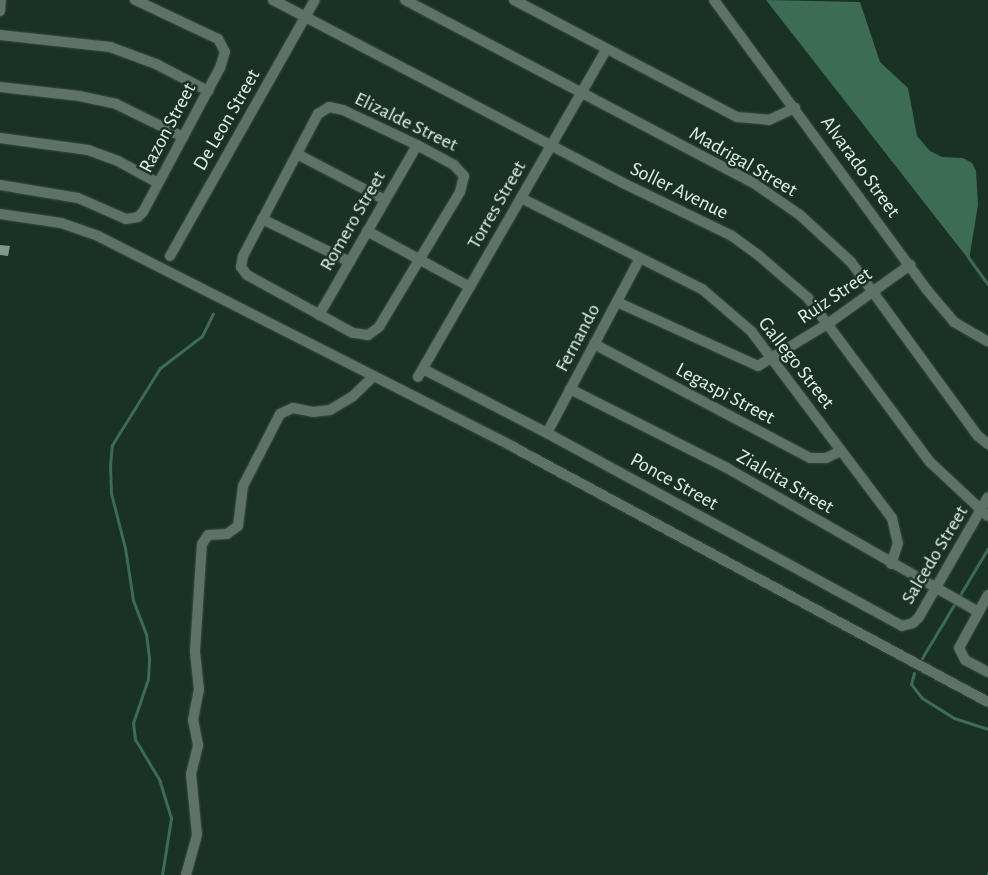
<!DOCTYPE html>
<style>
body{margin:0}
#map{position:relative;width:988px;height:875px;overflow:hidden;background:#1a3125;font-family:"Alegreya Sans",sans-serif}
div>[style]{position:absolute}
.water>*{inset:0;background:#3c6c54}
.stream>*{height:3px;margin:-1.5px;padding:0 1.5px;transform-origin:1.5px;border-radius:1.5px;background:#3c6c54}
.building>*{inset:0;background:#7f998a}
.roads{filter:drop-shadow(0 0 1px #364c40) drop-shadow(0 0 1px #364c40)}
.minor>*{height:10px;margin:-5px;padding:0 5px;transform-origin:5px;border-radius:5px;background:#5e7267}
span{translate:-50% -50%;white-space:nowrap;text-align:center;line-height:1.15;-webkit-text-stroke:5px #1a3125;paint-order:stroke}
.street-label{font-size:20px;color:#e4f2e9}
</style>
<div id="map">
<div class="water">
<i style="clip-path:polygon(766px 0,860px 2px,880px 62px,908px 88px,917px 136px,930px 151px,942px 157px,963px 158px,972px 163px,976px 171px,978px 205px,969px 260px)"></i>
</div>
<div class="stream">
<i style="left:968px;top:257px;width:34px;rotate:54deg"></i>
<i style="left:922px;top:658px;width:128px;rotate:-59deg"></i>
<i style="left:914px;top:673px;width:11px;rotate:105deg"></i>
<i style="left:911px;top:684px;width:18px;rotate:52deg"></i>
<i style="left:922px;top:698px;width:38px;rotate:32deg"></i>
<i style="left:954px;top:718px;width:36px;rotate:18deg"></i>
<i style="left:162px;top:875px;width:58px;rotate:-81deg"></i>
<i style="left:171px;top:818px;width:39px;rotate:-107deg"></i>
<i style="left:160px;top:781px;width:49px;rotate:-120.8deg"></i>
<i style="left:135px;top:739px;width:16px;rotate:-97deg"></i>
<i style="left:133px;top:723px;width:46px;rotate:-71.2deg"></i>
<i style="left:148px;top:679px;width:21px;rotate:-87deg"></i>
<i style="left:149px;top:658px;width:24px;rotate:-97deg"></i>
<i style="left:146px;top:634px;width:36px;rotate:-111deg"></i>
<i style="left:133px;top:600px;width:53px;rotate:-98.7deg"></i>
<i style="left:125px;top:548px;width:57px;rotate:-104.3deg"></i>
<i style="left:111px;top:493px;width:27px;rotate:-92deg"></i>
<i style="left:110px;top:466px;width:21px;rotate:-85deg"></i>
<i style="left:112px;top:445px;width:91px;rotate:-58.1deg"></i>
<i style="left:160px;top:368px;width:53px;rotate:-37.3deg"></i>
<i style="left:202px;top:336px;width:25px;rotate:-64deg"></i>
<i style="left:988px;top:875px;width:2px;rotate:-90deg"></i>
</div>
<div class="building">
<i style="clip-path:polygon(0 245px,10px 246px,8px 256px,0 255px)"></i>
</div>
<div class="roads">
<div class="minor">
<i style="left:273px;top:0;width:395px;rotate:27.6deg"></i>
<i style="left:623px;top:183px;width:121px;rotate:25.9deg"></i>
<i style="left:732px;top:236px;width:31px;rotate:36deg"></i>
<i style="left:757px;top:254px;width:67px;rotate:40.8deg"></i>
<i style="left:808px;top:298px;width:204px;rotate:53.4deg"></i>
<i style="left:930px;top:462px;width:79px;rotate:43deg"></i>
<i style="left:405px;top:0;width:392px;rotate:27.7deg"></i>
<i style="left:752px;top:182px;width:58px;rotate:34.5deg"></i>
<i style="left:800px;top:215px;width:69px;rotate:42.7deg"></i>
<i style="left:851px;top:262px;width:215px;rotate:53.9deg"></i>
<i style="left:978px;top:436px;width:13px;rotate:39deg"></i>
<i style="left:514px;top:0;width:252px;rotate:27.7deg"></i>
<i style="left:737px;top:117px;width:32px;rotate:5deg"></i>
<i style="left:769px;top:120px;width:29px;rotate:-25deg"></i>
<i style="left:714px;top:0;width:360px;rotate:53.7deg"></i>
<i style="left:927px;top:290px;width:42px;rotate:49.8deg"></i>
<i style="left:954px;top:322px;width:39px;rotate:30deg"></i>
<i style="left:0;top:11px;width:11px;rotate:-85deg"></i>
<i style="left:0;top:35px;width:111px;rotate:6.2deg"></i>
<i style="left:110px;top:47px;width:49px;rotate:20.3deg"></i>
<i style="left:156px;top:64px;width:59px;rotate:27.4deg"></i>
<i style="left:0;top:87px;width:80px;rotate:6.5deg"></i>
<i style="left:79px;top:96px;width:38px;rotate:12deg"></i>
<i style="left:116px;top:104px;width:75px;rotate:26.2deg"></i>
<i style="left:329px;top:107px;width:14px;rotate:12deg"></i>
<i style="left:343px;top:110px;width:82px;rotate:25.3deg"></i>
<i style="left:417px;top:145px;width:42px;rotate:28.4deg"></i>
<i style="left:454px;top:165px;width:15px;rotate:48deg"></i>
<i style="left:464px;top:176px;width:16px;rotate:104deg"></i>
<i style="left:460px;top:192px;width:157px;rotate:121deg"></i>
<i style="left:379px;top:327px;width:14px;rotate:144deg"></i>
<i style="left:368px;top:335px;width:15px;rotate:-172deg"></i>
<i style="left:353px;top:333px;width:121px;rotate:-151.3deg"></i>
<i style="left:247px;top:275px;width:10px;rotate:-127deg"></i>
<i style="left:241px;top:267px;width:11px;rotate:-80deg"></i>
<i style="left:243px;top:256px;width:161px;rotate:-62.2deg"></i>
<i style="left:318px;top:114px;width:13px;rotate:-32deg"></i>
<i style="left:0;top:138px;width:89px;rotate:7.8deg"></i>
<i style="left:88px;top:150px;width:32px;rotate:20deg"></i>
<i style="left:118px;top:161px;width:46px;rotate:28.8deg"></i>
<i style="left:297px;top:154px;width:99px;rotate:27.6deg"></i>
<i style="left:0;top:185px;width:79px;rotate:9.5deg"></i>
<i style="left:78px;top:198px;width:52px;rotate:23.6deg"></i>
<i style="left:126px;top:219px;width:12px;rotate:-9deg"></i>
<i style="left:138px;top:217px;width:7px;rotate:-45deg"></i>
<i style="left:143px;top:212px;width:163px;rotate:-61.9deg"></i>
<i style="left:220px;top:68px;width:17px;rotate:-73deg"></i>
<i style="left:225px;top:52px;width:15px;rotate:-118deg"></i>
<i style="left:218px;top:39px;width:92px;rotate:-154.8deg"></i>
<i style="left:521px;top:198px;width:203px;rotate:26.7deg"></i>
<i style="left:702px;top:289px;width:65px;rotate:40.6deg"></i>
<i style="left:751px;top:331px;width:234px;rotate:53deg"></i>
<i style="left:892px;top:518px;width:26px;rotate:77deg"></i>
<i style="left:898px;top:543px;width:22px;rotate:108deg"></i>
<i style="left:0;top:214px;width:62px;rotate:8.4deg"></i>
<i style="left:61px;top:223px;width:39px;rotate:19deg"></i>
<i style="left:98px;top:236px;width:468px;rotate:26.9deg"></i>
<i style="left:515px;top:448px;width:537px;rotate:28.24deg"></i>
<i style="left:262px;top:219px;width:98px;rotate:26deg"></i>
<i style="left:367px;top:231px;width:117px;rotate:28.5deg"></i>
<i style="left:170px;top:256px;width:294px;rotate:-60.5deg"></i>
<i style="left:617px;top:302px;width:155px;rotate:24.4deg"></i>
<i style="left:758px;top:366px;width:83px;rotate:-31.2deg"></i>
<i style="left:829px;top:323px;width:100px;rotate:-35.6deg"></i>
<i style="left:319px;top:315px;width:196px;rotate:-60deg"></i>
<i style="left:594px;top:344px;width:244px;rotate:27.8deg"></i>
<i style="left:810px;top:458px;width:16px"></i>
<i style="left:826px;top:458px;width:17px;rotate:-25deg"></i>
<i style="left:423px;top:369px;width:140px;rotate:27.3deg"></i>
<i style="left:547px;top:433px;width:404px;rotate:28.5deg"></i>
<i style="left:902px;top:626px;width:11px;rotate:-15deg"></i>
<i style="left:913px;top:623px;width:8px;rotate:-45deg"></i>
<i style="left:919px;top:617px;width:138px;rotate:-60.1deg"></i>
<i style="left:418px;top:377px;width:377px;rotate:-60.1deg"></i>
<i style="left:570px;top:389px;width:176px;rotate:26.7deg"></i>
<i style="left:727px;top:468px;width:289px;rotate:29.8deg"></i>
<i style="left:547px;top:433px;width:196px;rotate:-62deg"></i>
<i style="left:988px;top:595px;width:60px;rotate:118.7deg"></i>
<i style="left:959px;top:648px;width:13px;rotate:63deg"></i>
<i style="left:965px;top:660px;width:26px;rotate:28deg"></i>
<i style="left:186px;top:875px;width:41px;rotate:-74.6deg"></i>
<i style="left:197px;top:835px;width:61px;rotate:-95.6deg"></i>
<i style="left:191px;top:774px;width:30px;rotate:-76deg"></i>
<i style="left:198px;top:745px;width:25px;rotate:-101deg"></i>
<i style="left:193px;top:720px;width:31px;rotate:-79deg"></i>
<i style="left:199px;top:690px;width:39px;rotate:-96deg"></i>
<i style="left:195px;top:651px;width:107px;rotate:-86.3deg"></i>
<i style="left:202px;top:544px;width:11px;rotate:-56deg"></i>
<i style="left:208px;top:535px;width:19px;rotate:-3deg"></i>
<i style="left:227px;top:534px;width:14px;rotate:-36deg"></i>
<i style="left:238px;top:526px;width:40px;rotate:-82.9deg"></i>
<i style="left:243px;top:486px;width:81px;rotate:-62.8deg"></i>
<i style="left:280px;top:414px;width:14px;rotate:-25deg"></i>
<i style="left:293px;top:408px;width:20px;rotate:11deg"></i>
<i style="left:313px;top:412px;width:17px;rotate:-7deg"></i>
<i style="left:330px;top:410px;width:26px;rotate:-31deg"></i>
<i style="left:352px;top:397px;width:29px;rotate:-44deg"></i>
</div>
</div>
<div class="street-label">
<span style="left:227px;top:120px;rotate:-60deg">De Leon Street</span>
<span style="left:406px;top:122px;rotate:26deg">Elizalde Street</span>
<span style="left:168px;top:128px;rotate:-62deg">Razon Street</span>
<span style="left:743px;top:162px;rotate:30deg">Madrigal Street</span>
<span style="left:860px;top:167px;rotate:54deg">Alvarado Street</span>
<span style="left:679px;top:191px;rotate:26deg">Soller Avenue</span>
<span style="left:497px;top:205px;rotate:-60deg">Torres Street</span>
<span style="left:353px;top:221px;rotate:-60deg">Romero Street</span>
<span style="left:835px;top:296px;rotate:-34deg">Ruiz Street</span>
<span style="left:578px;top:338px;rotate:-62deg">Fernando</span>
<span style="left:796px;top:363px;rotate:52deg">Gallego Street</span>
<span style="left:725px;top:394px;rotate:28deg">Legaspi Street</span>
<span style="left:674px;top:482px;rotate:29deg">Ponce Street</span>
<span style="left:785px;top:482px;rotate:30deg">Zialcita Street</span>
<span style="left:935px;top:555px;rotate:-59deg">Salcedo Street</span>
</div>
</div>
